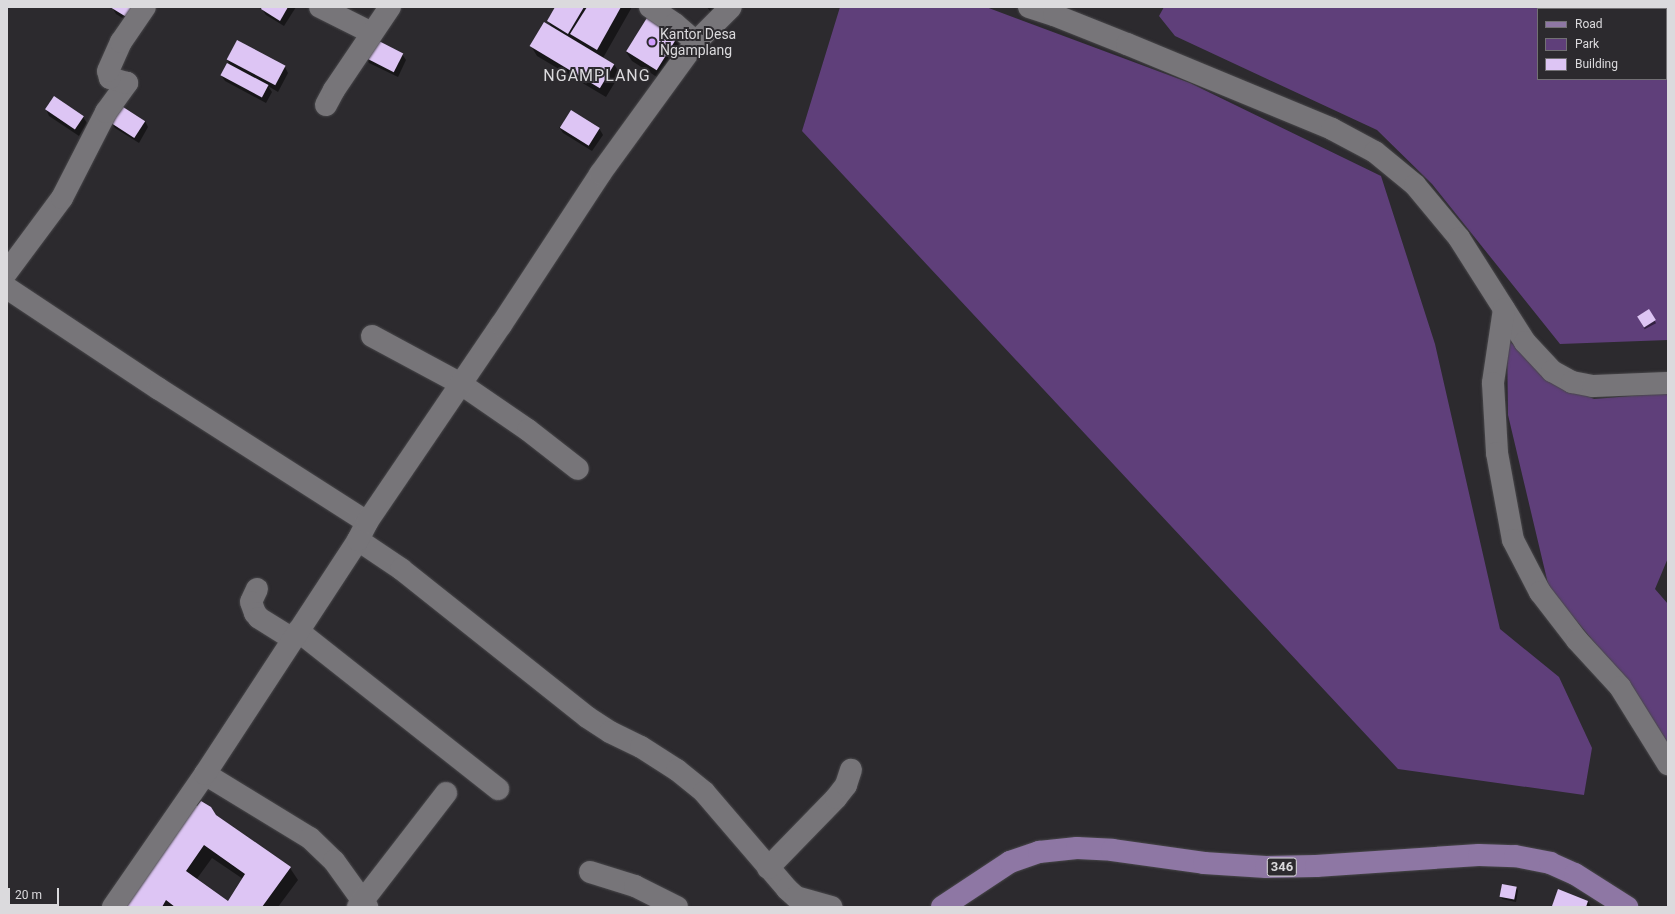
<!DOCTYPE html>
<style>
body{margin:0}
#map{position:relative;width:1675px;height:914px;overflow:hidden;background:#2c2a2e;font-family:Roboto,sans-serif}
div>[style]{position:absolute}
.green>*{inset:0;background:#5f3f7a}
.shadow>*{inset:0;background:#0007;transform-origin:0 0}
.building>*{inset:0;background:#ddc5f4;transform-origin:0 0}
.roads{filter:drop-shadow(0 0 1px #48474a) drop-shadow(0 0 1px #48474a)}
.minor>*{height:22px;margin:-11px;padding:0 11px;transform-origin:11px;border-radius:11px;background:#777579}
.major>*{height:22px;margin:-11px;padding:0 11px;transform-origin:11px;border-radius:11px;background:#8e77a4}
.dots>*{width:11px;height:11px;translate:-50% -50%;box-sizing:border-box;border:2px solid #2c2a2e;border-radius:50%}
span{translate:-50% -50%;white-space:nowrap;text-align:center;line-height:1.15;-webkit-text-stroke:4px #2c2a2e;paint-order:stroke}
.shield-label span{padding:1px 3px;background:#2c2a2e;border:1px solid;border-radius:3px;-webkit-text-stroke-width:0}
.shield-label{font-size:13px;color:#dbdadd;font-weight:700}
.poi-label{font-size:14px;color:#dbdadd}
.left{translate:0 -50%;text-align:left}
.quarter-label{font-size:16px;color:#dbdadd;letter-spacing:1px}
.frame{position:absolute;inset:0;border:8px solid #dbdadd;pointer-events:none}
.legend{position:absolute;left:1537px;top:8px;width:130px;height:72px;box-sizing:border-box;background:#2c2a2e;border:1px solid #727074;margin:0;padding:5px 7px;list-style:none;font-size:12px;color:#dbdadd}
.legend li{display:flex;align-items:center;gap:8px;height:20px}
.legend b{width:20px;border:1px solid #727074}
.scale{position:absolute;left:8px;top:888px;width:51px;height:18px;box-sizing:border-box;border:2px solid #dbdadd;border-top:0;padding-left:5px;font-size:12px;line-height:14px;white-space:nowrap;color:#dbdadd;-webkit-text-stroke:3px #2c2a2e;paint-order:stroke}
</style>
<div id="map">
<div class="green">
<i style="clip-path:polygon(840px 7px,986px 7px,1190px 83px,1381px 176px,1435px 344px,1500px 629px,1559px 677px,1592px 748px,1584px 795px,1398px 769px,802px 131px)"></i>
<i style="clip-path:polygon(evenodd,1164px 7px,1668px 7px,1668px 340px,1560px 344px,1432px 184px,1377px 130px,1175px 36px,1159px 16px,1164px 7px,1538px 9px,1666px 9px,1666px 79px,1538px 79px,1538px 9px)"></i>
<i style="clip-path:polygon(1507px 339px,1555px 383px,1594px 399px,1668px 393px,1668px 558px,1655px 589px,1668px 604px,1668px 748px,1635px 691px,1549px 588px,1508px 415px)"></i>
</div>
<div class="shadow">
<i style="clip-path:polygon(112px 7px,141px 7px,132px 24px,116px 14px)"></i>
<i style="clip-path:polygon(263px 7px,296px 7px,284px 26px,266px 15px,262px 9px)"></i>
<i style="clip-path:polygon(556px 7px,632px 7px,603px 58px,614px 64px,620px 74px,606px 97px,537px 56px,531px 46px,552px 28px,548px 21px)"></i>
<i style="clip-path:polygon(707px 7px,721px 7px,712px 14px)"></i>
<i style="clip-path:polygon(679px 32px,684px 42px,660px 79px,632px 61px,626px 52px)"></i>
<i style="clip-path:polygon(238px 41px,285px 67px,288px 73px,278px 92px,268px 86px,272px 92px,266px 103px,225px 81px,221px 75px,231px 67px,227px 59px)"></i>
<i style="clip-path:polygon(402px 54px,406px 60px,398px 77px,369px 63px,365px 57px)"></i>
<i style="clip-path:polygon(46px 109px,83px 117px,87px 123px,79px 136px,49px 116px)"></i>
<i style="clip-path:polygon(145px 121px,148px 127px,139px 143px,115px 128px,111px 122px)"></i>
<i style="clip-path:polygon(559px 127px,599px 128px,603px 135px,592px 151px,563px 133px)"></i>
<i style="left:1649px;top:310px;width:15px;height:13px;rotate:62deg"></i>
<i style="clip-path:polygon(evenodd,197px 808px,216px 815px,290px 868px,298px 880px,278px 907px,126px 907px,197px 808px,212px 858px,243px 879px,228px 902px,196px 880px,212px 858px)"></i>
<i style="clip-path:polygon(1517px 888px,1518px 891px,1516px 902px,1502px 899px,1501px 896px)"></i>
<i style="clip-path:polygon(1588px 901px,1591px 907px,1553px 906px)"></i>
</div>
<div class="building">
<i style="clip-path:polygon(110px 7px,136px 7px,128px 18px)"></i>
<i style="clip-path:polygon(262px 7px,288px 7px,280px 21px,261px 9px)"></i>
<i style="clip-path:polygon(555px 7px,584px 7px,568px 34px,547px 21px)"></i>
<i style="clip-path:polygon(587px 7px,621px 7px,597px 50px,570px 34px)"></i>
<i style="left:650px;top:13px;width:36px;height:45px;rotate:32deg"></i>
<i style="left:544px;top:22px;width:82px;height:28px;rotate:31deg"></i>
<i style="left:373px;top:38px;width:34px;height:21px;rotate:27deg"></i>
<i style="left:237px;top:40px;width:55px;height:22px;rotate:28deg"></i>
<i style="left:227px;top:63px;width:47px;height:14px;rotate:28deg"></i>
<i style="left:54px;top:96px;width:36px;height:16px;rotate:34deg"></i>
<i style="left:120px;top:105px;width:30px;height:20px;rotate:33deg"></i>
<i style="left:571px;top:110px;width:34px;height:21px;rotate:32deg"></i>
<i style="left:1649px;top:309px;width:13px;height:14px;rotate:58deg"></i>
<i style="clip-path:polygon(evenodd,201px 801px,211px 807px,216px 815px,291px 867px,262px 907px,175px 907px,166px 900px,162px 907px,125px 907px,194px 804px,197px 806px,201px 801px,204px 845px,245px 874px,228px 901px,186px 871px,204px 845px)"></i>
<i style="left:1502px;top:884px;width:15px;height:13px;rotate:11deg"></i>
<i style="clip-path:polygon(1558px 889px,1588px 901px,1586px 907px,1552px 906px)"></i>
</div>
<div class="roads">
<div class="minor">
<i style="left:320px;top:7px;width:58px;rotate:26.6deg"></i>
<i style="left:650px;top:7px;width:30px;rotate:34deg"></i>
<i style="left:675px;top:24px;width:28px;rotate:41deg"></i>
<i style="left:696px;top:42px;width:49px;rotate:-45deg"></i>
<i style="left:1029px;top:7px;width:26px;rotate:18deg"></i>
<i style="left:1054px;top:15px;width:79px;rotate:21.7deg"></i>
<i style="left:1127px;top:44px;width:222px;rotate:22.5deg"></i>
<i style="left:1332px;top:129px;width:49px;rotate:28.1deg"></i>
<i style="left:1375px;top:152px;width:52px;rotate:39.5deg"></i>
<i style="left:1415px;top:185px;width:69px;rotate:50.3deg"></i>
<i style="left:1459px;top:238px;width:123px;rotate:57.6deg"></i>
<i style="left:1525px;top:342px;width:40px;rotate:47deg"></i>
<i style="left:1552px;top:371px;width:23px;rotate:29deg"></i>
<i style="left:1572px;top:382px;width:21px;rotate:11deg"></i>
<i style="left:1593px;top:386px;width:75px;rotate:-2.3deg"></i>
<i style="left:326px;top:105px;width:17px;rotate:-62deg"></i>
<i style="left:334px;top:90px;width:100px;rotate:-56deg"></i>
<i style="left:7px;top:272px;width:92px;rotate:-53.4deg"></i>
<i style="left:62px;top:198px;width:97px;rotate:-62.9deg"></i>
<i style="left:106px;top:112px;width:36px;rotate:-54deg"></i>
<i style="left:127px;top:83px;width:18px;rotate:-164deg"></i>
<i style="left:110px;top:78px;width:7px;rotate:-106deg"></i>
<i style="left:108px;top:71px;width:32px;rotate:-66deg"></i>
<i style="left:121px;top:42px;width:42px;rotate:-55.6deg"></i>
<i style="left:7px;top:288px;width:182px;rotate:33.6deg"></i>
<i style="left:159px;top:389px;width:247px;rotate:32.6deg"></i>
<i style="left:1504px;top:309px;width:75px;rotate:98.5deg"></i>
<i style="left:1493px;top:383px;width:70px;rotate:86.7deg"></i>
<i style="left:1497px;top:453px;width:88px;rotate:79.6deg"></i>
<i style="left:1513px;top:540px;width:59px;rotate:62.6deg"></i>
<i style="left:1540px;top:592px;width:61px;rotate:52.4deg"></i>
<i style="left:1577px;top:640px;width:64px;rotate:47.5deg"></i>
<i style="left:1620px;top:687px;width:91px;rotate:58.1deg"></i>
<i style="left:372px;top:336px;width:101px;rotate:28.3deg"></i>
<i style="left:461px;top:384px;width:81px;rotate:34.5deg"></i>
<i style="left:528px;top:430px;width:63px;rotate:38deg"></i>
<i style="left:358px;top:540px;width:52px;rotate:34deg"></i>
<i style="left:401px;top:569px;width:238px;rotate:38.5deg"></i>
<i style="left:587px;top:717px;width:27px;rotate:33deg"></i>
<i style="left:610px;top:732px;width:34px;rotate:26deg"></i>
<i style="left:641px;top:747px;width:43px;rotate:32.6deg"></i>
<i style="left:677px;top:770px;width:35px;rotate:39deg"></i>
<i style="left:704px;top:792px;width:128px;rotate:49.4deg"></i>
<i style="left:787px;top:889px;width:12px;rotate:42deg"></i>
<i style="left:796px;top:897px;width:37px;rotate:16deg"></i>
<i style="left:257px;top:589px;width:14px;rotate:115deg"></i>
<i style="left:251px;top:602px;width:12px;rotate:70deg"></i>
<i style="left:255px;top:613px;width:6px;rotate:51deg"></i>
<i style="left:259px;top:618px;width:40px;rotate:32deg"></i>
<i style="left:298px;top:631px;width:255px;rotate:38.3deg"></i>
<i style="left:205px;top:774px;width:123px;rotate:31.4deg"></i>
<i style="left:310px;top:838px;width:33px;rotate:44deg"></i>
<i style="left:334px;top:861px;width:57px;rotate:54.3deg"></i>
<i style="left:768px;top:868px;width:98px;rotate:-45.8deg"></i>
<i style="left:836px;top:798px;width:16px;rotate:-52deg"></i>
<i style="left:846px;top:785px;width:16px;rotate:-72deg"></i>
<i style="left:590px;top:872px;width:47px;rotate:17.3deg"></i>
<i style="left:635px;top:886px;width:47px;rotate:26.6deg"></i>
<i style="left:113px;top:907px;width:162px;rotate:-55.3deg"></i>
<i style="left:205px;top:774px;width:280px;rotate:-56.8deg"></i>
<i style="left:358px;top:540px;width:20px;rotate:-63deg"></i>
<i style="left:367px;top:522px;width:238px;rotate:-55.8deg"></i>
<i style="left:501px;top:325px;width:181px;rotate:-56.7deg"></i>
<i style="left:600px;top:174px;width:163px;rotate:-54deg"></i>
<i style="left:358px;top:907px;width:144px;rotate:-52.3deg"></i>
</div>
<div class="major">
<i style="left:942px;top:907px;width:82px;rotate:-33.5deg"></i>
<i style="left:1010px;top:862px;width:31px;rotate:-19deg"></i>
<i style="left:1039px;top:852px;width:38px;rotate:-6deg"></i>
<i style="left:1077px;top:848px;width:35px;rotate:3deg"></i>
<i style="left:1112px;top:850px;width:93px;rotate:8deg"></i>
<i style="left:1204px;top:863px;width:62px;rotate:3.7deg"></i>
<i style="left:1266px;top:867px;width:50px;rotate:-1.1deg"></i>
<i style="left:1316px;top:866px;width:163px;rotate:-3.9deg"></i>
<i style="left:1479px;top:855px;width:36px;rotate:2deg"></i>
<i style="left:1515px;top:856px;width:36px;rotate:11deg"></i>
<i style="left:1550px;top:863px;width:27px;rotate:24deg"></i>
<i style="left:1575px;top:874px;width:62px;rotate:32.4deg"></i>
</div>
</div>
<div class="dots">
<i style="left:652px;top:42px;background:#d09dfe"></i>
</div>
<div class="shield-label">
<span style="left:1282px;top:867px">346</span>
</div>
<div class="poi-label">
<span class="left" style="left:660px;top:42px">Kantor Desa<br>Ngamplang</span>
</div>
<div class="quarter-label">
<span style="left:597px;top:76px">NGAMPLANG</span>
</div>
<div class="frame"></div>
<ul class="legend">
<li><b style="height:5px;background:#8e77a4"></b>Road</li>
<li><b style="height:11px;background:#5f3f7a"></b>Park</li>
<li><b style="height:11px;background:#ddc5f4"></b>Building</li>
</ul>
<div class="scale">20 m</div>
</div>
